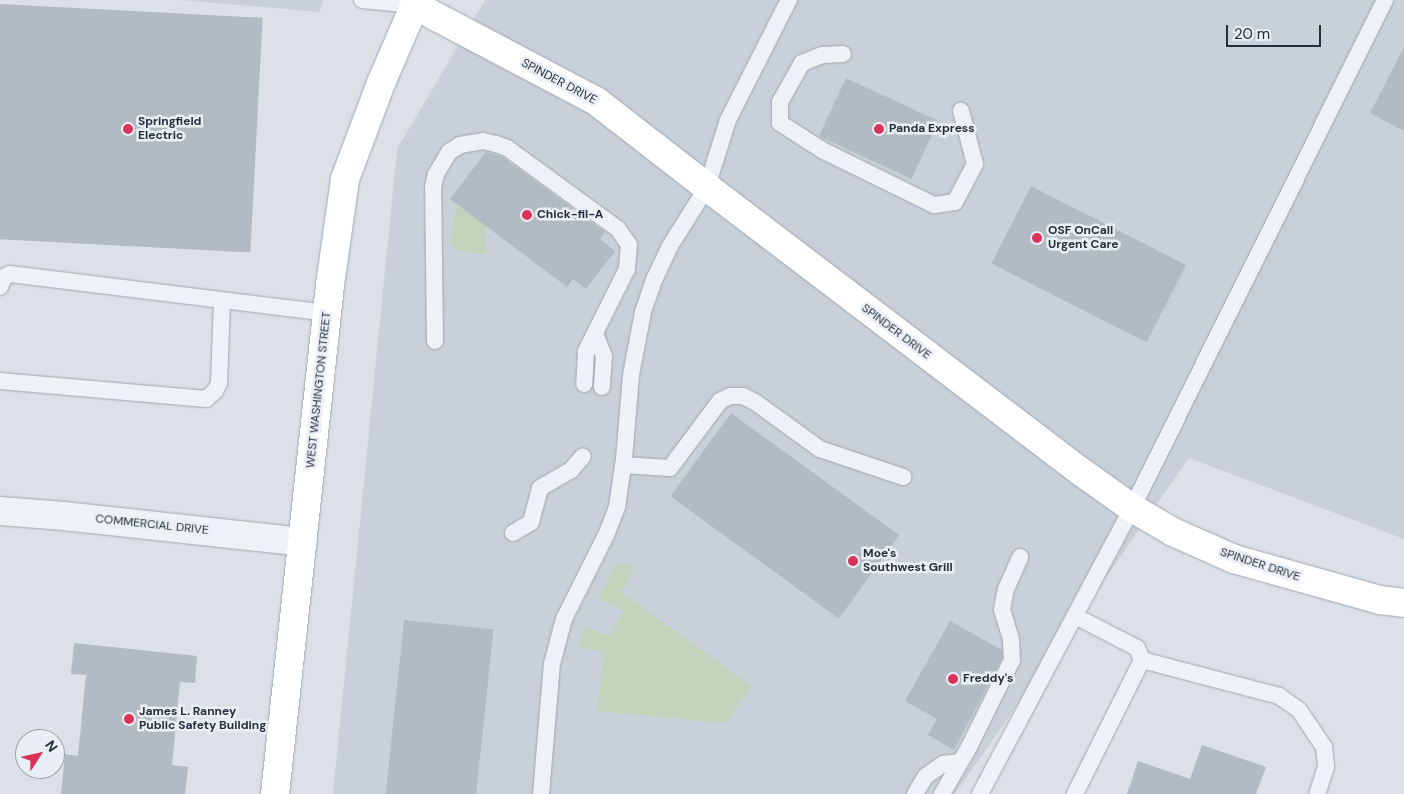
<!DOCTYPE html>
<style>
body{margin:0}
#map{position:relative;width:1404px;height:794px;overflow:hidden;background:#dbe1e7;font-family:"DM Sans",sans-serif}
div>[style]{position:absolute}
.built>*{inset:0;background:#c9d0d9}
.green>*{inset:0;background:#c3d2bb}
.building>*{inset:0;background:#b2bac4;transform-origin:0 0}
.roads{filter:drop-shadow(0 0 1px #a0a8b1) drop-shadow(0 0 1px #a0a8b1)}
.lane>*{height:16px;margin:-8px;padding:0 8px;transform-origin:8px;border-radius:8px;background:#eef1f5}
.street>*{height:28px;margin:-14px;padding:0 14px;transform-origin:14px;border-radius:14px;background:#eef1f5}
.secondary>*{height:28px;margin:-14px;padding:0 14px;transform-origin:14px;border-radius:14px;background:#fff}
.dots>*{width:14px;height:14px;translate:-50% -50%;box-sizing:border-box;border:2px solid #eaeff5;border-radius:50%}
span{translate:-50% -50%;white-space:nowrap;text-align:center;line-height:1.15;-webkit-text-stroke:5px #eaeff5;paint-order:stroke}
.street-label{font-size:12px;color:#242f3e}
.poi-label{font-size:12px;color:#242f3e;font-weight:700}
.left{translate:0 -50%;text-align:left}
.north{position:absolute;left:15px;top:729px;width:50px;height:50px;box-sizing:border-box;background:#eaeff5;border:1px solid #9ba2ac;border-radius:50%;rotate:55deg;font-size:14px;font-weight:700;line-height:20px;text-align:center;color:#242f3e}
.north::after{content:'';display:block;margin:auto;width:18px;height:22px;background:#d93359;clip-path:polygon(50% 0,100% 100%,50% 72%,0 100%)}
.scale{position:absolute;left:1226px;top:25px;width:95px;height:22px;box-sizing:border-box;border:2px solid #242f3e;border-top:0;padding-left:6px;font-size:15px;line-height:18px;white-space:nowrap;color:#242f3e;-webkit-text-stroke:4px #eaeff5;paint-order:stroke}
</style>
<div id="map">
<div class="built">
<i style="clip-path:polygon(180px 0,323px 0,320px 12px)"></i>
<i style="clip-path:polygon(485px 0,1404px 0,1404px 539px,1189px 458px,955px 794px,333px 794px,397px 149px)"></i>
</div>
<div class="green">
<i style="clip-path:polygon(456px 204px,487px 227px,485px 254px,458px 251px,451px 243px)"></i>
<i style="clip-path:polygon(624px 563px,633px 566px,634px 570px,621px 592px,752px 686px,726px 723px,597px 711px,604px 653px,580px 646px,579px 642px,585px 627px,610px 636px,623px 610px,599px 599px,611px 571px,615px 566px)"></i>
</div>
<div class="building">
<i style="left:0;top:4px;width:263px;height:235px;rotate:3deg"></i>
<i style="clip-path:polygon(1404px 47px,1404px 131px,1370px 113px)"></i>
<i style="left:846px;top:78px;width:102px;height:64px;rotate:25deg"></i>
<i style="clip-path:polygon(486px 152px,502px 157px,605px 232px,600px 239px,615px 251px,586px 289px,573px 279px,567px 287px,450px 199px)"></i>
<i style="left:1031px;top:186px;width:174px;height:87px;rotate:27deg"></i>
<i style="left:731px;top:413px;width:208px;height:103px;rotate:36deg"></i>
<i style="left:404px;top:620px;width:90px;height:175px;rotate:6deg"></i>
<i style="clip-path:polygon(950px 621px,1002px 650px,1002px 658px,954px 750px,928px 735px,937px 719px,905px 701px)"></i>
<i style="clip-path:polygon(74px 643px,197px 656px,195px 683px,180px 682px,172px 765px,188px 767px,185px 794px,61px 794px,65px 754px,78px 756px,86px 675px,71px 674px)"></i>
<i style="clip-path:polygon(1202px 745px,1266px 767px,1256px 794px,1127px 794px,1138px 761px,1190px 779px)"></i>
</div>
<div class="roads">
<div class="lane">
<i style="left:362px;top:0;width:52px;rotate:5.5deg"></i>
<i style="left:843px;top:54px;width:21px;rotate:177deg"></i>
<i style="left:822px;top:55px;width:22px;rotate:158deg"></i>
<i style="left:802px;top:63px;width:45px;rotate:119.4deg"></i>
<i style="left:780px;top:102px;width:21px;rotate:90deg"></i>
<i style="left:780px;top:123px;width:50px;rotate:32.7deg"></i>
<i style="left:822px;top:150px;width:125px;rotate:26.2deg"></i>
<i style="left:934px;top:205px;width:21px;rotate:-8deg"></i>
<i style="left:955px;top:202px;width:43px;rotate:-62.2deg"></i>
<i style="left:975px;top:164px;width:55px;rotate:-104.8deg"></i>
<i style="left:0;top:287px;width:11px;rotate:-68deg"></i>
<i style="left:4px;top:277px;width:7px;rotate:-27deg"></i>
<i style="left:10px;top:274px;width:319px;rotate:7deg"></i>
<i style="left:595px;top:333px;width:25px;rotate:69deg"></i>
<i style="left:604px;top:356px;width:31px;rotate:94deg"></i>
<i style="left:435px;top:341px;width:154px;rotate:-90.7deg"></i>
<i style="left:433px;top:187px;width:13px;rotate:-77deg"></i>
<i style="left:436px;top:174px;width:26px;rotate:-59deg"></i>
<i style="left:449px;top:152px;width:13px;rotate:-32deg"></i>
<i style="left:460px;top:145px;width:23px;rotate:-10deg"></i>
<i style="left:483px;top:141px;width:13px;rotate:13deg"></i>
<i style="left:496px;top:144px;width:12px;rotate:20deg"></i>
<i style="left:507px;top:148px;width:137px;rotate:36.1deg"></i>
<i style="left:618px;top:229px;width:19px;rotate:55deg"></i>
<i style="left:629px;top:245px;width:24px;rotate:95deg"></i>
<i style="left:627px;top:269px;width:92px;rotate:116.6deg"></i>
<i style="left:586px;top:351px;width:33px;rotate:93deg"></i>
<i style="left:0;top:381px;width:207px;rotate:5deg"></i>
<i style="left:206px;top:399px;width:12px;rotate:-42deg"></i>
<i style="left:215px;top:391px;width:9px;rotate:-63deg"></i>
<i style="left:219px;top:383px;width:81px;rotate:-87.9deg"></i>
<i style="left:623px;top:465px;width:47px;rotate:3.7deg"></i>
<i style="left:670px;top:468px;width:84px;rotate:-53.3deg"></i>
<i style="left:720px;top:401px;width:11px;rotate:-27deg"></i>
<i style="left:730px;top:396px;width:13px"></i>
<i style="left:743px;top:396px;width:13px;rotate:27deg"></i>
<i style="left:755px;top:402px;width:80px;rotate:35.9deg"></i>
<i style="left:820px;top:449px;width:88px;rotate:18.6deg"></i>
<i style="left:513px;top:533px;width:21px;rotate:-31deg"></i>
<i style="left:531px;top:522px;width:35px;rotate:-75deg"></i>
<i style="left:540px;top:488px;width:36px;rotate:-30deg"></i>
<i style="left:571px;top:470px;width:18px;rotate:-49deg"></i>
<i style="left:1075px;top:616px;width:70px;rotate:27.3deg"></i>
<i style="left:1137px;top:648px;width:13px;rotate:67deg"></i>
<i style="left:1142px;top:660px;width:150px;rotate:116.6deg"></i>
<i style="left:1142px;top:660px;width:142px;rotate:14.7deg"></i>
<i style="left:1279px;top:696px;width:24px;rotate:35deg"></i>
<i style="left:1299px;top:710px;width:45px;rotate:56deg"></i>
<i style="left:1324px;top:747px;width:20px;rotate:84deg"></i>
<i style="left:1326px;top:767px;width:28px;rotate:108deg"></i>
<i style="left:541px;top:794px;width:130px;rotate:-85.2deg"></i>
<i style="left:552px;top:664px;width:47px;rotate:-75.1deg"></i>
<i style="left:564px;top:619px;width:96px;rotate:-63.4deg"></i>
<i style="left:607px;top:533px;width:28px;rotate:-69deg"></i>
<i style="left:617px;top:507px;width:49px;rotate:-81.7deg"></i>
<i style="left:624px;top:459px;width:84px;rotate:-85.2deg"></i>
<i style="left:631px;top:375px;width:64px;rotate:-79.2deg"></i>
<i style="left:643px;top:312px;width:36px;rotate:-71deg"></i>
<i style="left:655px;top:278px;width:35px;rotate:-65deg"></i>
<i style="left:670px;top:246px;width:70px;rotate:-57.9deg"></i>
<i style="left:707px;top:187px;width:70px;rotate:-72.6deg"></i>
<i style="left:728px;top:120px;width:135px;rotate:-63.1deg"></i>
<i style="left:915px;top:794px;width:21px;rotate:-59deg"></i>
<i style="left:926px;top:776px;width:21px;rotate:-35deg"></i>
<i style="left:943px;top:764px;width:17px;rotate:-7deg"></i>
<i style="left:942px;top:794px;width:54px;rotate:-60.1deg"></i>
<i style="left:969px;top:747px;width:97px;rotate:-63.7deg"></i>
<i style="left:1012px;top:660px;width:21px;rotate:-93deg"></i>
<i style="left:1011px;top:639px;width:31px;rotate:-107deg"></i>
<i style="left:1002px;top:609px;width:20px;rotate:-79deg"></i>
<i style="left:1006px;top:589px;width:35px;rotate:-66deg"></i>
<i style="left:980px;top:794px;width:324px;rotate:-62deg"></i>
<i style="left:1132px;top:508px;width:568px;rotate:-63.53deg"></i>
</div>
<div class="street">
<i style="left:0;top:511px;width:64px;rotate:4.5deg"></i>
<i style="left:64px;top:516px;width:240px;rotate:6.2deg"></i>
</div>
<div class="secondary">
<i style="left:414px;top:5px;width:206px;rotate:27.8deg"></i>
<i style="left:596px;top:101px;width:140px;rotate:37.8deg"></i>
<i style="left:707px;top:187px;width:469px;rotate:37.3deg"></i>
<i style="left:1080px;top:471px;width:64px;rotate:35.4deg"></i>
<i style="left:1132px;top:508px;width:48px;rotate:30.3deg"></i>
<i style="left:1173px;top:532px;width:67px;rotate:23.9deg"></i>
<i style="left:1234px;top:559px;width:152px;rotate:15.7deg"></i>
<i style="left:1380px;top:600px;width:24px;rotate:7deg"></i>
<i style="left:275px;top:794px;width:512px;rotate:-83.83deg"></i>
<i style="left:330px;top:285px;width:107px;rotate:-81.9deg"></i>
<i style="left:345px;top:179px;width:103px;rotate:-69.4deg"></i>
<i style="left:381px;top:83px;width:90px;rotate:-66.6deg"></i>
</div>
</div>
<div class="dots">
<i style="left:128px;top:129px;background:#d93359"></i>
<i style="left:879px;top:129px;background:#d93359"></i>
<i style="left:527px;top:215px;background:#d93359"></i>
<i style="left:1037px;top:238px;background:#d93359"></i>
<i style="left:853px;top:561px;background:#d93359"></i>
<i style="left:953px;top:679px;background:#d93359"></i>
<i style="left:129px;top:719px;background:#d93359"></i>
</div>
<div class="street-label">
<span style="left:559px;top:82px;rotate:28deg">SPINDER DRIVE</span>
<span style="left:896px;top:332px;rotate:37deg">SPINDER DRIVE</span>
<span style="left:319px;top:390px;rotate:-84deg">WEST WASHINGTON STREET</span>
<span style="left:152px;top:525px;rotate:6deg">COMMERCIAL DRIVE</span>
<span style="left:1260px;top:565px;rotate:18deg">SPINDER DRIVE</span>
</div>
<div class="poi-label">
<span class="left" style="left:138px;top:129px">Springfield<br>Electric</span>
<span class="left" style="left:889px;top:129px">Panda Express</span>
<span class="left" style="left:537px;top:215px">Chick-fil-A</span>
<span class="left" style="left:1048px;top:238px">OSF OnCall<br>Urgent Care</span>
<span class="left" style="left:863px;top:561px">Moe's<br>Southwest Grill</span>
<span class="left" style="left:963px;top:679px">Freddy's</span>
<span class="left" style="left:139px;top:719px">James L. Ranney<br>Public Safety Building</span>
</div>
<div class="north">N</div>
<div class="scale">20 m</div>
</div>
